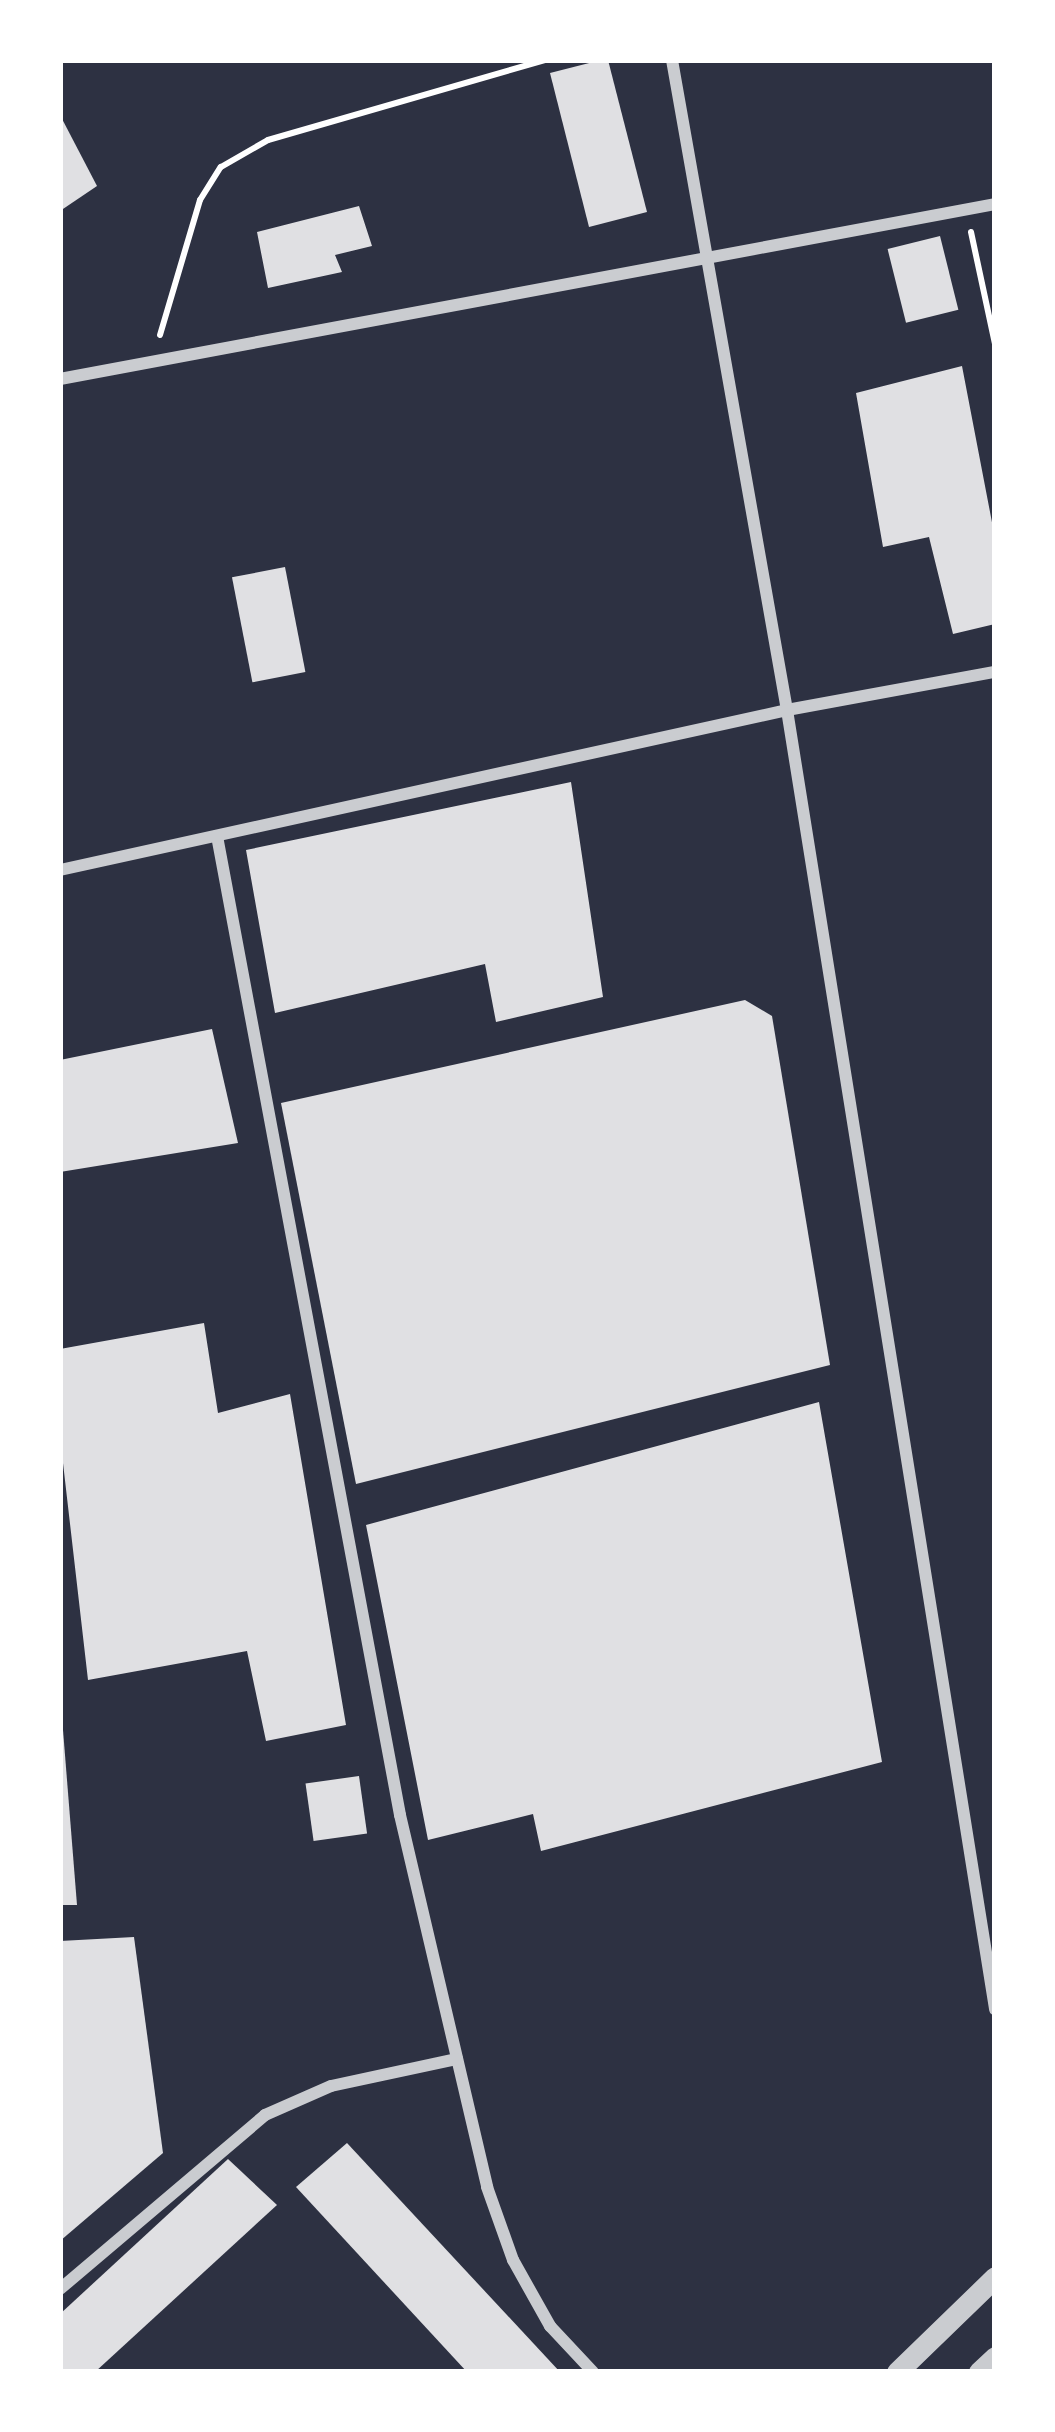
<!DOCTYPE html>
<style>
body{margin:0}
#map{position:relative;width:1055px;height:2432px;overflow:hidden;background:#2d3142;font-family:"IBM Plex Sans",sans-serif}
div>[style]{position:absolute}
.building>*{inset:0;background:#e0e0e3;transform-origin:0 0}
.path>*{height:6px;margin:-3px;padding:0 3px;transform-origin:3px;border-radius:3px;background:#fff}
.minor>*{height:12px;margin:-6px;padding:0 6px;transform-origin:6px;border-radius:6px;background:#caccd0}
.tertiary>*{height:21px;margin:-10.5px;padding:0 10.5px;transform-origin:10.5px;border-radius:10.5px;background:#caccd0}
span{translate:-50% -50%;white-space:nowrap;text-align:center;line-height:1.15;-webkit-text-stroke:9px #fff;paint-order:stroke}
.frame{position:absolute;inset:0;border:63px solid #fff;pointer-events:none}
</style>
<div id="map">
<div class="building">
<i style="clip-path:polygon(601px 60px,608px 60px,647px 212px,589px 227px,550px 73px)"></i>
<i style="clip-path:polygon(60px 115px,97px 186px,60px 211px)"></i>
<i style="clip-path:polygon(359px 206px,372px 246px,335px 255px,342px 272px,268px 288px,257px 232px)"></i>
<i style="left:940px;top:236px;width:76px;height:54px;rotate:76deg"></i>
<i style="clip-path:polygon(962px 366px,995px 538px,995px 624px,953px 634px,929px 537px,883px 547px,856px 393px)"></i>
<i style="left:285px;top:567px;width:107px;height:54px;rotate:79deg"></i>
<i style="clip-path:polygon(571px 782px,603px 997px,496px 1022px,485px 964px,275px 1013px,246px 850px)"></i>
<i style="clip-path:polygon(745px 1000px,772px 1016px,830px 1365px,356px 1484px,281px 1103px)"></i>
<i style="clip-path:polygon(212px 1029px,238px 1143px,60px 1172px,60px 1060px)"></i>
<i style="clip-path:polygon(204px 1323px,218px 1413px,290px 1394px,346px 1725px,266px 1741px,247px 1651px,88px 1680px,60px 1437px,60px 1349px)"></i>
<i style="clip-path:polygon(819px 1402px,882px 1762px,541px 1851px,533px 1814px,428px 1840px,366px 1525px)"></i>
<i style="clip-path:polygon(60px 1730px,63px 1730px,77px 1905px,60px 1905px)"></i>
<i style="left:359px;top:1776px;width:58px;height:54px;rotate:82deg"></i>
<i style="clip-path:polygon(134px 1937px,163px 2153px,60px 2241px,60px 1941px)"></i>
<i style="clip-path:polygon(347px 2143px,560px 2372px,467px 2372px,296px 2187px)"></i>
<i style="clip-path:polygon(228px 2159px,277px 2205px,95px 2372px,60px 2372px,60px 2314px)"></i>
</div>
<div class="path">
<i style="left:971px;top:232px;width:115px;rotate:77.9deg"></i>
<i style="left:160px;top:335px;width:141px;rotate:-73.5deg"></i>
<i style="left:200px;top:200px;width:39px;rotate:-58deg"></i>
<i style="left:221px;top:167px;width:54px;rotate:-29.9deg"></i>
<i style="left:268px;top:140px;width:288px;rotate:-16.1deg"></i>
</div>
<div class="minor">
<i style="left:672px;top:60px;width:660px;rotate:79.97deg"></i>
<i style="left:787px;top:710px;width:1316px;rotate:80.9deg"></i>
<i style="left:60px;top:379px;width:951px;rotate:-10.6deg"></i>
<i style="left:217px;top:836px;width:996px;rotate:79.41deg"></i>
<i style="left:400px;top:1815px;width:382px;rotate:76.8deg"></i>
<i style="left:487px;top:2187px;width:77px;rotate:70.4deg"></i>
<i style="left:513px;top:2260px;width:76px;rotate:60.7deg"></i>
<i style="left:550px;top:2326px;width:63px;rotate:46.9deg"></i>
<i style="left:60px;top:870px;width:744px;rotate:-12.41deg"></i>
<i style="left:787px;top:710px;width:211px;rotate:-10.4deg"></i>
<i style="left:60px;top:2289px;width:269px;rotate:-40.3deg"></i>
<i style="left:265px;top:2115px;width:72px;rotate:-23.7deg"></i>
<i style="left:331px;top:2086px;width:129px;rotate:-12.1deg"></i>
</div>
<div class="tertiary">
<i style="left:897px;top:2372px;width:136px;rotate:-44.1deg"></i>
<i style="left:979px;top:2372px;width:22px;rotate:-43deg"></i>
</div>
<div class="frame"></div>
</div>
